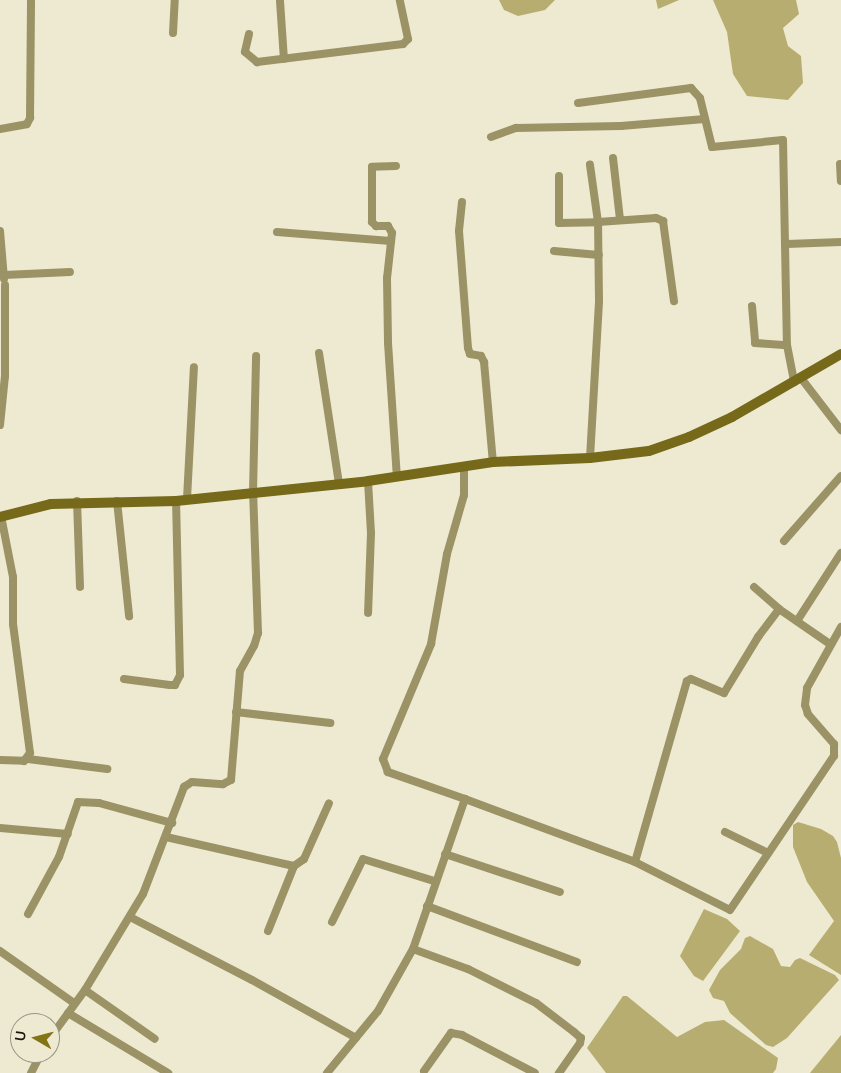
<!DOCTYPE html>
<style>
body{margin:0}
#map{position:relative;width:841px;height:1073px;overflow:hidden;background:#eeead2;font-family:"Nunito Sans",sans-serif}
div>[style]{position:absolute}
.water>*{inset:0;background:#b8ad70}
.street>*{height:8px;margin:-4px;padding:0 4px;transform-origin:4px;border-radius:4px;background:#9b9365}
.secondary>*{height:10px;margin:-5px;padding:0 5px;transform-origin:5px;border-radius:5px;background:#76691a}
span{translate:-50% -50%;white-space:nowrap;text-align:center;line-height:1.15;-webkit-text-stroke:5px #eeead2;paint-order:stroke}
.north{position:absolute;left:10px;top:1013px;width:50px;height:50px;box-sizing:border-box;background:#eeead2;border:1px solid #989584;border-radius:50%;rotate:278deg;font-size:14px;font-weight:700;line-height:20px;text-align:center;color:#18160e}
.north::after{content:'';display:block;margin:auto;width:18px;height:22px;background:#837416;clip-path:polygon(50% 0,100% 100%,50% 72%,0 100%)}
</style>
<div id="map">
<div class="water">
<i style="clip-path:polygon(499px 0,555px 0,545px 10px,518px 16px,504px 10px)"></i>
<i style="clip-path:polygon(656px 0,679px 0,658px 9px)"></i>
<i style="clip-path:polygon(713px 0,796px 0,799px 14px,783px 28px,788px 46px,801px 56px,803px 83px,788px 100px,747px 96px,733px 74px,727px 32px)"></i>
<i style="clip-path:polygon(798px 822px,821px 829px,833px 836px,837px 842px,841px 858px,841px 975px,809px 955px,834px 921px,807px 882px,793px 847px,793px 825px)"></i>
<i style="clip-path:polygon(704px 909px,727px 919px,740px 931px,703px 981px,694px 976px,680px 956px)"></i>
<i style="clip-path:polygon(750px 936px,773px 949px,781px 966px,790px 967px,795px 960px,800px 958px,835px 975px,839px 980px,787px 1038px,773px 1047px,766px 1045px,730px 1013px,724px 1001px,713px 998px,709px 990px,720px 970px,741px 949px,745px 938px)"></i>
<i style="clip-path:polygon(623px 996px,627px 996px,677px 1037px,705px 1022px,724px 1020px,778px 1058px,776px 1069px,773px 1073px,606px 1073px,587px 1048px)"></i>
<i style="clip-path:polygon(841px 1035px,841px 1073px,810px 1073px)"></i>
</div>
<div class="street">
<i style="left:280px;top:1px;width:58px;rotate:86.1deg"></i>
<i style="left:173px;top:33px;width:33px;rotate:-87deg"></i>
<i style="left:249px;top:34px;width:18px;rotate:103deg"></i>
<i style="left:245px;top:52px;width:16px;rotate:40deg"></i>
<i style="left:257px;top:62px;width:147px;rotate:-7deg"></i>
<i style="left:403px;top:44px;width:7px;rotate:-45deg"></i>
<i style="left:408px;top:39px;width:40px;rotate:-102deg"></i>
<i style="left:578px;top:103px;width:114px;rotate:-7.6deg"></i>
<i style="left:691px;top:88px;width:13px;rotate:48deg"></i>
<i style="left:700px;top:98px;width:50px;rotate:76.2deg"></i>
<i style="left:712px;top:147px;width:71px;rotate:-5.6deg"></i>
<i style="left:783px;top:140px;width:205px;rotate:88.9deg"></i>
<i style="left:787px;top:345px;width:38px;rotate:79deg"></i>
<i style="left:0;top:129px;width:27px;rotate:-10deg"></i>
<i style="left:27px;top:124px;width:7px;rotate:-63deg"></i>
<i style="left:30px;top:118px;width:118px;rotate:-89.5deg"></i>
<i style="left:491px;top:137px;width:27px;rotate:-20deg"></i>
<i style="left:516px;top:128px;width:105px;rotate:-1.1deg"></i>
<i style="left:621px;top:126px;width:84px;rotate:-4.8deg"></i>
<i style="left:613px;top:158px;width:61px;rotate:83.5deg"></i>
<i style="left:840px;top:164px;width:17px;rotate:87deg"></i>
<i style="left:396px;top:166px;width:24px;rotate:178deg"></i>
<i style="left:372px;top:167px;width:55px;rotate:90deg"></i>
<i style="left:372px;top:222px;width:6px;rotate:45deg"></i>
<i style="left:376px;top:226px;width:12px"></i>
<i style="left:388px;top:226px;width:8px;rotate:60deg"></i>
<i style="left:392px;top:233px;width:45px;rotate:96.3deg"></i>
<i style="left:387px;top:278px;width:65px;rotate:89.1deg"></i>
<i style="left:388px;top:343px;width:134px;rotate:86.2deg"></i>
<i style="left:559px;top:176px;width:47px;rotate:90deg"></i>
<i style="left:559px;top:223px;width:39px;rotate:-1deg"></i>
<i style="left:598px;top:222px;width:58px;rotate:-98deg"></i>
<i style="left:462px;top:202px;width:29px;rotate:96deg"></i>
<i style="left:459px;top:231px;width:117px;rotate:85.6deg"></i>
<i style="left:468px;top:348px;width:6px;rotate:72deg"></i>
<i style="left:470px;top:354px;width:11px;rotate:10deg"></i>
<i style="left:481px;top:356px;width:7px;rotate:63deg"></i>
<i style="left:484px;top:362px;width:100px;rotate:84.9deg"></i>
<i style="left:0;top:231px;width:48px;rotate:85.2deg"></i>
<i style="left:277px;top:232px;width:114px;rotate:4.5deg"></i>
<i style="left:787px;top:244px;width:54px;rotate:-2.1deg"></i>
<i style="left:554px;top:251px;width:45px;rotate:5.1deg"></i>
<i style="left:4px;top:275px;width:66px;rotate:-2.6deg"></i>
<i style="left:752px;top:306px;width:37px;rotate:85deg"></i>
<i style="left:755px;top:343px;width:32px;rotate:4deg"></i>
<i style="left:319px;top:353px;width:133px;rotate:81.3deg"></i>
<i style="left:801px;top:378px;width:66px;rotate:52.4deg"></i>
<i style="left:0;top:425px;width:49px;rotate:-84.2deg"></i>
<i style="left:5px;top:376px;width:91px;rotate:-90deg"></i>
<i style="left:590px;top:458px;width:157px;rotate:-86.7deg"></i>
<i style="left:599px;top:301px;width:79px;rotate:-90.7deg"></i>
<i style="left:598px;top:222px;width:58px;rotate:-3.9deg"></i>
<i style="left:656px;top:218px;width:8px;rotate:23deg"></i>
<i style="left:663px;top:221px;width:81px;rotate:82.2deg"></i>
<i style="left:368px;top:481px;width:52px;rotate:86.7deg"></i>
<i style="left:371px;top:533px;width:80px;rotate:92.1deg"></i>
<i style="left:187px;top:499px;width:132px;rotate:-87deg"></i>
<i style="left:77px;top:501px;width:86px;rotate:88deg"></i>
<i style="left:117px;top:501px;width:116px;rotate:84deg"></i>
<i style="left:784px;top:541px;width:86px;rotate:-48.8deg"></i>
<i style="left:754px;top:587px;width:33px;rotate:41deg"></i>
<i style="left:797px;top:621px;width:81px;rotate:-57.1deg"></i>
<i style="left:124px;top:679px;width:46px;rotate:7.4deg"></i>
<i style="left:170px;top:685px;width:5px"></i>
<i style="left:175px;top:685px;width:11px;rotate:-63deg"></i>
<i style="left:180px;top:675px;width:174px;rotate:-91.3deg"></i>
<i style="left:236px;top:712px;width:95px;rotate:6.7deg"></i>
<i style="left:28px;top:759px;width:80px;rotate:7.2deg"></i>
<i style="left:0;top:760px;width:24px;rotate:2deg"></i>
<i style="left:24px;top:761px;width:10px;rotate:-53deg"></i>
<i style="left:30px;top:753px;width:130px;rotate:-97.5deg"></i>
<i style="left:13px;top:624px;width:47px;rotate:-90deg"></i>
<i style="left:13px;top:577px;width:62px;rotate:-101.1deg"></i>
<i style="left:465px;top:799px;width:181px;rotate:20.3deg"></i>
<i style="left:635px;top:862px;width:106px;rotate:26.8deg"></i>
<i style="left:730px;top:910px;width:186px;rotate:-56deg"></i>
<i style="left:834px;top:756px;width:12px;rotate:-90deg"></i>
<i style="left:834px;top:744px;width:40px;rotate:-131deg"></i>
<i style="left:808px;top:714px;width:9px;rotate:-108deg"></i>
<i style="left:805px;top:705px;width:17px;rotate:-83deg"></i>
<i style="left:807px;top:688px;width:70px;rotate:-60.9deg"></i>
<i style="left:0;top:828px;width:68px;rotate:5deg"></i>
<i style="left:725px;top:832px;width:48px;rotate:26deg"></i>
<i style="left:166px;top:837px;width:131px;rotate:12.8deg"></i>
<i style="left:294px;top:866px;width:12px;rotate:-35deg"></i>
<i style="left:304px;top:859px;width:61px;rotate:-65.9deg"></i>
<i style="left:445px;top:854px;width:121px;rotate:18.3deg"></i>
<i style="left:635px;top:862px;width:188px;rotate:-74deg"></i>
<i style="left:687px;top:681px;width:4px;rotate:-27deg"></i>
<i style="left:691px;top:679px;width:36px;rotate:23deg"></i>
<i style="left:724px;top:693px;width:66px;rotate:-58.7deg"></i>
<i style="left:758px;top:637px;width:35px;rotate:-53deg"></i>
<i style="left:779px;top:609px;width:62px;rotate:34.5deg"></i>
<i style="left:427px;top:906px;width:160px;rotate:20.5deg"></i>
<i style="left:28px;top:914px;width:65px;rotate:-61.5deg"></i>
<i style="left:59px;top:857px;width:58px;rotate:-70.9deg"></i>
<i style="left:78px;top:802px;width:21px;rotate:3deg"></i>
<i style="left:99px;top:803px;width:76px;rotate:15.3deg"></i>
<i style="left:130px;top:917px;width:137px;rotate:27.3deg"></i>
<i style="left:252px;top:980px;width:119px;rotate:29.1deg"></i>
<i style="left:332px;top:922px;width:70px;rotate:-63.8deg"></i>
<i style="left:363px;top:859px;width:74px;rotate:17.2deg"></i>
<i style="left:268px;top:931px;width:70px;rotate:-68.2deg"></i>
<i style="left:413px;top:949px;width:59px;rotate:20deg"></i>
<i style="left:468px;top:969px;width:76px;rotate:26.6deg"></i>
<i style="left:536px;top:1003px;width:48px;rotate:37.3deg"></i>
<i style="left:574px;top:1032px;width:9px;rotate:41deg"></i>
<i style="left:581px;top:1038px;width:5px;rotate:101deg"></i>
<i style="left:580px;top:1043px;width:37px;rotate:125deg"></i>
<i style="left:0;top:951px;width:90px;rotate:35.1deg"></i>
<i style="left:85px;top:990px;width:85px;rotate:35deg"></i>
<i style="left:68px;top:1013px;width:117px;rotate:31deg"></i>
<i style="left:50px;top:1038px;width:59px;rotate:-53.9deg"></i>
<i style="left:85px;top:990px;width:112px;rotate:-58.9deg"></i>
<i style="left:143px;top:894px;width:115px;rotate:-69deg"></i>
<i style="left:184px;top:787px;width:9px;rotate:-32deg"></i>
<i style="left:192px;top:782px;width:31px;rotate:4deg"></i>
<i style="left:223px;top:784px;width:9px;rotate:-27deg"></i>
<i style="left:231px;top:780px;width:109px;rotate:-85.3deg"></i>
<i style="left:240px;top:671px;width:29px;rotate:-61deg"></i>
<i style="left:254px;top:646px;width:14px;rotate:-73deg"></i>
<i style="left:258px;top:633px;width:141px;rotate:-92deg"></i>
<i style="left:253px;top:492px;width:136px;rotate:-88.7deg"></i>
<i style="left:424px;top:1071px;width:47px;rotate:-54.6deg"></i>
<i style="left:451px;top:1033px;width:11px;rotate:10deg"></i>
<i style="left:462px;top:1035px;width:82px;rotate:27.5deg"></i>
<i style="left:31px;top:1073px;width:22px;rotate:-63deg"></i>
<i style="left:327px;top:1073px;width:80px;rotate:-50.6deg"></i>
<i style="left:378px;top:1011px;width:71px;rotate:-60.6deg"></i>
<i style="left:413px;top:949px;width:159px;rotate:-70.9deg"></i>
<i style="left:465px;top:799px;width:82px;rotate:-160.7deg"></i>
<i style="left:388px;top:772px;width:14px;rotate:-111deg"></i>
<i style="left:383px;top:759px;width:125px;rotate:-67.3deg"></i>
<i style="left:431px;top:644px;width:91px;rotate:-79.9deg"></i>
<i style="left:447px;top:554px;width:61px;rotate:-73.9deg"></i>
<i style="left:464px;top:495px;width:27px;rotate:-90deg"></i>
</div>
<div class="secondary">
<i style="left:0;top:517px;width:53px;rotate:-14.3deg"></i>
<i style="left:51px;top:504px;width:125px;rotate:-1.4deg"></i>
<i style="left:176px;top:501px;width:193px;rotate:-5.9deg"></i>
<i style="left:368px;top:481px;width:126px;rotate:-8.6deg"></i>
<i style="left:493px;top:462px;width:97px;rotate:-2.4deg"></i>
<i style="left:590px;top:458px;width:59px;rotate:-6.8deg"></i>
<i style="left:649px;top:451px;width:42px;rotate:-19.3deg"></i>
<i style="left:689px;top:437px;width:47px;rotate:-24.9deg"></i>
<i style="left:732px;top:417px;width:126px;rotate:-30deg"></i>
</div>
<div class="north">U</div>
</div>
